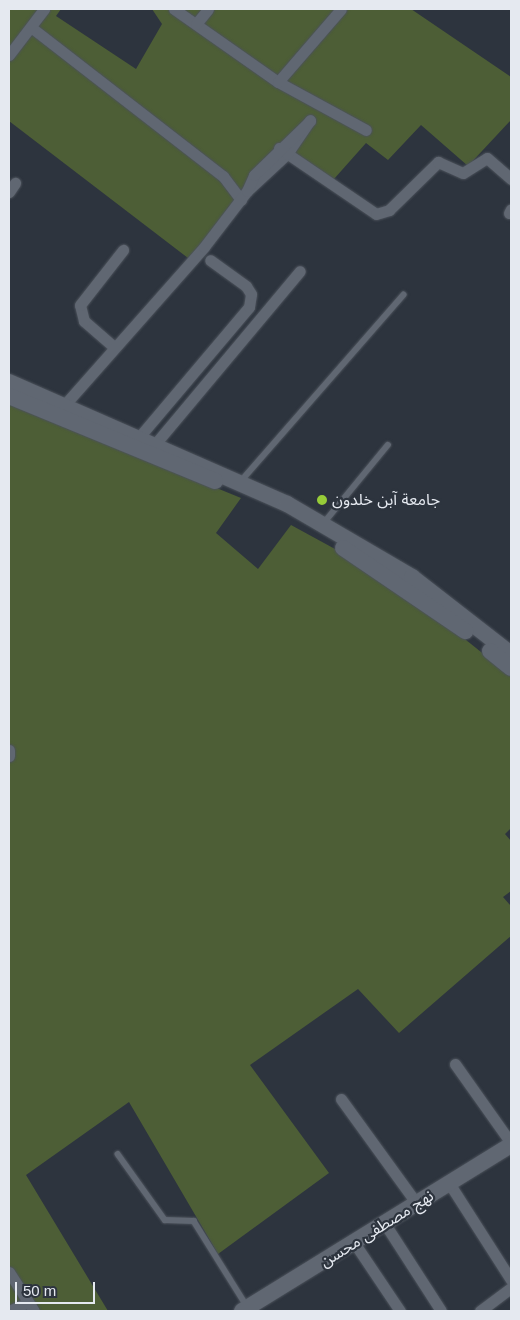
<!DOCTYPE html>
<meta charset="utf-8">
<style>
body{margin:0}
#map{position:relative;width:520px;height:1320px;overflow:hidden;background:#2d343e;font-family:Arial,"Noto Sans Arabic",sans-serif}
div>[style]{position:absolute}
.green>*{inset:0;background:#4d5e36}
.roads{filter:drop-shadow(0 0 1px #4b515a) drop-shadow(0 0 1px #4b515a)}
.lane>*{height:5.5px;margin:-2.75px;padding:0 2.75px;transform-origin:2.75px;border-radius:2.75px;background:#606772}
.street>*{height:11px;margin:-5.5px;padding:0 5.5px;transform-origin:5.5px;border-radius:5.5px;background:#606772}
.secondary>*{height:16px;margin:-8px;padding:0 8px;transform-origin:8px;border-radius:8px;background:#606772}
.dots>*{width:14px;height:14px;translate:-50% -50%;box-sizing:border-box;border:2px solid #2d343e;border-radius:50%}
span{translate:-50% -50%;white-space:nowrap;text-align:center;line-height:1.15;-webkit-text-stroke:4.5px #2d343e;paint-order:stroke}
.poi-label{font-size:16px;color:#e5e9f0}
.left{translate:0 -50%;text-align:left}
.street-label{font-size:16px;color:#e5e9f0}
.frame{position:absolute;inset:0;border:10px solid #e5e9f0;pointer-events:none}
.scale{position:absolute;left:15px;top:1282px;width:80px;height:22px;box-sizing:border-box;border:2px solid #e5e9f0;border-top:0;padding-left:6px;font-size:15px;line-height:18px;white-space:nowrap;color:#e5e9f0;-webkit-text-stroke:4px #2d343e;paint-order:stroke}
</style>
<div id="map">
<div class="green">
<i style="clip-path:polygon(9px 9px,61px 9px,56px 16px,136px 69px,162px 24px,152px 9px,411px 9px,511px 77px,511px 120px,468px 166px,421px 125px,388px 160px,366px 143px,334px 179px,283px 159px,188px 258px,9px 121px)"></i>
<i style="clip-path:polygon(9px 403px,241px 498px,216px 533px,258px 569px,291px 525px,390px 579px,511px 676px,511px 828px,505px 834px,511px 841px,511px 891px,503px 897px,511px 906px,511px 936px,399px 1033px,358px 989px,250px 1065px,329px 1173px,218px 1254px,129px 1102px,26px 1175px,108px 1311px,9px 1311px)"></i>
</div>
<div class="roads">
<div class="lane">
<i style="left:241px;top:481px;width:247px;rotate:-48.9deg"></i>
<i style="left:323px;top:524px;width:102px;rotate:-50.6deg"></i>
<i style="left:118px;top:1154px;width:81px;rotate:54.5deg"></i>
<i style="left:165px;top:1220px;width:29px;rotate:2deg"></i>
<i style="left:194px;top:1221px;width:100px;rotate:58.1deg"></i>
</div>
<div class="street">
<i style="left:174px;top:9px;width:127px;rotate:35.1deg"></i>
<i style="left:278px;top:82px;width:100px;rotate:28.6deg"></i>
<i style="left:196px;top:24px;width:19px;rotate:-51deg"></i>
<i style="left:32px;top:28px;width:242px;rotate:37.8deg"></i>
<i style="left:223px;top:176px;width:30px;rotate:53deg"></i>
<i style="left:9px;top:55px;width:58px;rotate:-52.7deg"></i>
<i style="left:278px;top:82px;width:96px;rotate:-49.2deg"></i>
<i style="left:279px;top:148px;width:117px;rotate:34.2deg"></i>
<i style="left:376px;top:214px;width:14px;rotate:-17deg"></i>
<i style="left:389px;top:210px;width:69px;rotate:-44.4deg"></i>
<i style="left:438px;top:162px;width:27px;rotate:24deg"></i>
<i style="left:463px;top:173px;width:28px;rotate:-32deg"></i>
<i style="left:487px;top:158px;width:32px;rotate:41deg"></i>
<i style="left:247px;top:191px;width:54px;rotate:-42.8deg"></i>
<i style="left:287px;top:154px;width:41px;rotate:-55.9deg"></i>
<i style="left:9px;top:192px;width:11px;rotate:-56deg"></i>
<i style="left:509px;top:213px;width:4px;rotate:-63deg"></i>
<i style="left:114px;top:347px;width:40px;rotate:-139deg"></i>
<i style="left:84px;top:321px;width:16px;rotate:-104deg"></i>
<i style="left:80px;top:305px;width:70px;rotate:-52deg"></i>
<i style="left:60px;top:410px;width:217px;rotate:-48.5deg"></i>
<i style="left:204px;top:247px;width:71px;rotate:-52.5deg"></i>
<i style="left:247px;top:191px;width:17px;rotate:-66deg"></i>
<i style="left:254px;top:175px;width:78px;rotate:-44deg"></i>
<i style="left:140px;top:436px;width:169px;rotate:-49.8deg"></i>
<i style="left:249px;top:307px;width:13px;rotate:-81deg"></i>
<i style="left:251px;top:294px;width:9px;rotate:-122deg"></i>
<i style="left:246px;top:286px;width:44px;rotate:-144.2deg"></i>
<i style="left:156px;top:443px;width:224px;rotate:-50.1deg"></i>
<i style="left:9px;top:750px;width:6px;rotate:90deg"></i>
<i style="left:455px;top:1064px;width:97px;rotate:54.7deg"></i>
<i style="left:341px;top:1099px;width:130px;rotate:54.1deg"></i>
<i style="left:449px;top:1183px;width:115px;rotate:57.4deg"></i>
<i style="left:385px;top:1224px;width:103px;rotate:57.2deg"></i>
<i style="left:355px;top:1244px;width:81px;rotate:56.1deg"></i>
<i style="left:9px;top:1272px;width:46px;rotate:57.3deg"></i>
<i style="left:9px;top:1311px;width:21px;rotate:-25deg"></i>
<i style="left:480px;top:1311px;width:39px;rotate:-37deg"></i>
</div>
<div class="secondary">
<i style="left:9px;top:382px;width:304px;rotate:23.7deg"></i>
<i style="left:287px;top:504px;width:145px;rotate:30.3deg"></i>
<i style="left:412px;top:577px;width:125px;rotate:37.9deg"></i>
<i style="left:9px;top:396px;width:223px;rotate:22.4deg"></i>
<i style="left:343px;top:548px;width:148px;rotate:34.2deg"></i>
<i style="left:490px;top:651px;width:27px;rotate:39deg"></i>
<i style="left:242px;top:1311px;width:316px;rotate:-31.7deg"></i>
</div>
</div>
<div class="dots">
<i style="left:322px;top:500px;background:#97cc38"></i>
</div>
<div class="poi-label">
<span class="left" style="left:332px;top:500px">جامعة آبن خلدون</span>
</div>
<div class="street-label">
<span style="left:377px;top:1229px;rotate:-32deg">نهج مصطفى محسن</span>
</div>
<div class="frame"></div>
<div class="scale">50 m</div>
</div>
